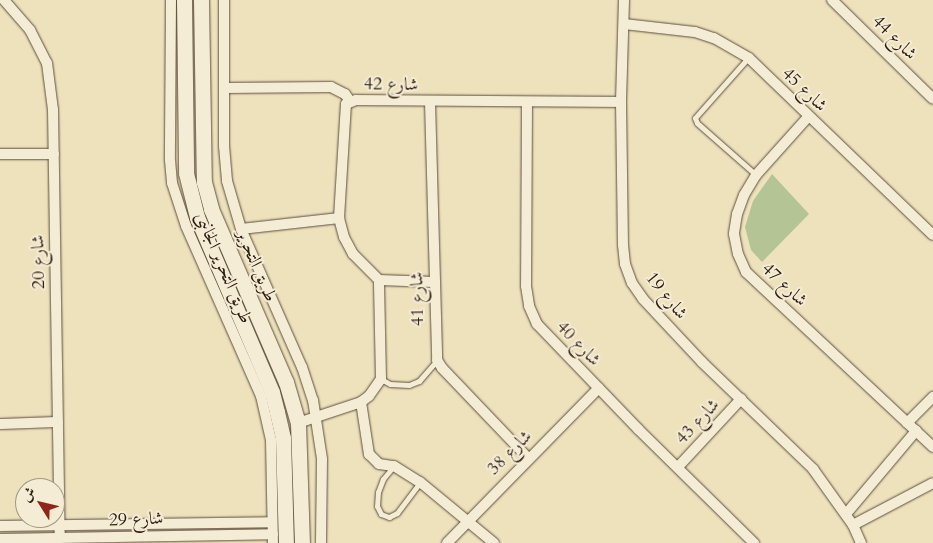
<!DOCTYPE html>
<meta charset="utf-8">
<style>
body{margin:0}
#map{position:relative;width:933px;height:543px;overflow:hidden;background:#eee2bd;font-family:Cardo,Amiri,serif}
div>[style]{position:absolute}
.green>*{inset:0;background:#b4c494}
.roads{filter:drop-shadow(0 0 1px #5d4e3d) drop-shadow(0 0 1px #5d4e3d)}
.lane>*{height:5px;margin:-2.5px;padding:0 2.5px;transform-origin:2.5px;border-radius:2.5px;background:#f4ecd4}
.street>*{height:10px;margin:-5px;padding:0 5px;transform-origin:5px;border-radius:5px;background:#f4ecd4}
.secondary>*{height:15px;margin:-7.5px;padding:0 7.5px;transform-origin:7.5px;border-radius:7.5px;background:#f4ecd4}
span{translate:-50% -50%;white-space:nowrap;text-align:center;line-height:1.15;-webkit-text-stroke:4px #f4ecd4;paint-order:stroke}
.street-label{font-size:18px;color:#2d1c12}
.north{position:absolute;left:15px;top:478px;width:50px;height:50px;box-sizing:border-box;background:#f4ecd4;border:1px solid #a49986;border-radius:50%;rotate:306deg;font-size:14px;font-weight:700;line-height:20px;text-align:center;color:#2d1c12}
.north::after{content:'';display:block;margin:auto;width:18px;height:22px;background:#8f2418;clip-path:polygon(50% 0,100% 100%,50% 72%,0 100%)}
</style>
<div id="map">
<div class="green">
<i style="clip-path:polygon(772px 174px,809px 214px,762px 262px,751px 250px,745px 227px,753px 201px)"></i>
</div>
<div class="roads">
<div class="lane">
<i style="left:748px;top:58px;width:80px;rotate:131.5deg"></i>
<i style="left:695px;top:118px;width:5px;rotate:68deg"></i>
<i style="left:697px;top:123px;width:79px;rotate:41.4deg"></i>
<i style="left:381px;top:379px;width:10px;rotate:29deg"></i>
<i style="left:390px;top:384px;width:19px;rotate:3deg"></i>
<i style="left:409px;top:385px;width:11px;rotate:-22deg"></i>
<i style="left:419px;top:381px;width:28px;rotate:-49deg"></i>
<i style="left:393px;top:467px;width:16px;rotate:130deg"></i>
<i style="left:383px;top:479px;width:14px;rotate:111deg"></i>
<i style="left:378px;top:492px;width:14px;rotate:94deg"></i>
<i style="left:377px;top:506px;width:9px;rotate:63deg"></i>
<i style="left:381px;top:514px;width:9px;rotate:21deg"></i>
<i style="left:389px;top:517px;width:9px;rotate:-27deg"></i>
<i style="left:397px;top:513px;width:39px;rotate:-53deg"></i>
</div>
<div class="street">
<i style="left:4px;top:0;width:40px;rotate:49deg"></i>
<i style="left:30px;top:30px;width:37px;rotate:63deg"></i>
<i style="left:47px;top:63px;width:47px;rotate:82.7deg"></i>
<i style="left:53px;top:110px;width:428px;rotate:89.1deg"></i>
<i style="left:171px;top:0;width:160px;rotate:90.4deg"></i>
<i style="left:170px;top:160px;width:23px;rotate:85deg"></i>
<i style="left:172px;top:183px;width:45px;rotate:72deg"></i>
<i style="left:186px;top:226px;width:186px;rotate:66.2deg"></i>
<i style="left:261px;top:396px;width:45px;rotate:77.2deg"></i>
<i style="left:271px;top:440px;width:103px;rotate:88.9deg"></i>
<i style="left:224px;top:0;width:146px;rotate:90deg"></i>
<i style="left:224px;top:146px;width:35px;rotate:85deg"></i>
<i style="left:227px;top:181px;width:50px;rotate:73.7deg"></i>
<i style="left:241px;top:229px;width:151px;rotate:66.2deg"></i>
<i style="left:302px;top:367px;width:35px;rotate:72deg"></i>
<i style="left:313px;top:400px;width:60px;rotate:81.3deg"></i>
<i style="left:322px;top:459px;width:84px;rotate:90.7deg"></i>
<i style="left:624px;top:0;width:102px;rotate:91.7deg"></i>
<i style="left:621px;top:102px;width:143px;rotate:89.2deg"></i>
<i style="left:623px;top:245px;width:19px;rotate:84deg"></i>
<i style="left:625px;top:264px;width:20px;rotate:70deg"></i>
<i style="left:632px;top:283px;width:19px;rotate:55deg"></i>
<i style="left:643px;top:299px;width:86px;rotate:46.9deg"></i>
<i style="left:702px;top:362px;width:154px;rotate:43.9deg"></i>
<i style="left:813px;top:469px;width:69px;rotate:54.5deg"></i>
<i style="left:853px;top:525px;width:20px;rotate:66deg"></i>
<i style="left:832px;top:0;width:141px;rotate:44.4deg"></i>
<i style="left:624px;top:24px;width:71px;rotate:6.4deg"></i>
<i style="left:695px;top:32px;width:20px;rotate:18deg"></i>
<i style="left:714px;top:38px;width:40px;rotate:29.7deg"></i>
<i style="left:749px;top:58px;width:255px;rotate:43.9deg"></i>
<i style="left:225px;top:88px;width:106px;rotate:-0.5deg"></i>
<i style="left:331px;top:87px;width:16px;rotate:27deg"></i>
<i style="left:345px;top:94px;width:9px;rotate:54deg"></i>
<i style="left:430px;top:102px;width:258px;rotate:88.4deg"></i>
<i style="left:437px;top:360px;width:9px;rotate:58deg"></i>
<i style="left:442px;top:368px;width:124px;rotate:46.3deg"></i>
<i style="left:527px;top:103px;width:183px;rotate:90.3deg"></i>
<i style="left:526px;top:286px;width:20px;rotate:81deg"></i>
<i style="left:529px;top:306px;width:20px;rotate:66deg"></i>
<i style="left:537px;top:324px;width:146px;rotate:46.1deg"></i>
<i style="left:638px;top:429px;width:163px;rotate:44.5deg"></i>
<i style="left:808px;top:117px;width:78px;rotate:131.9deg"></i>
<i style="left:756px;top:175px;width:23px;rotate:121deg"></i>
<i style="left:744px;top:195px;width:20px;rotate:110deg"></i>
<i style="left:737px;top:214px;width:20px;rotate:99deg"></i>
<i style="left:734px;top:234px;width:20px;rotate:79deg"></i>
<i style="left:738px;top:254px;width:20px;rotate:66deg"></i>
<i style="left:746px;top:272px;width:256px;rotate:43.1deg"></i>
<i style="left:0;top:154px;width:54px"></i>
<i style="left:241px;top:229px;width:99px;rotate:-6.4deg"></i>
<i style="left:434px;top:282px;width:55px;rotate:-177.9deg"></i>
<i style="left:379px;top:280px;width:37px;rotate:-135deg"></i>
<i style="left:353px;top:254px;width:19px;rotate:-118deg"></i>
<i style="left:344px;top:237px;width:20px;rotate:-105deg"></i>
<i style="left:339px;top:218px;width:114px;rotate:-86.5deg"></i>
<i style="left:346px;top:104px;width:11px;rotate:-22deg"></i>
<i style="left:356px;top:100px;width:265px;rotate:0.4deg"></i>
<i style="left:361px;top:402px;width:53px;rotate:81.3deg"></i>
<i style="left:369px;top:454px;width:14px;rotate:45deg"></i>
<i style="left:379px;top:464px;width:15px;rotate:8deg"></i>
<i style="left:394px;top:466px;width:31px;rotate:32deg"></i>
<i style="left:420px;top:482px;width:96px;rotate:39.5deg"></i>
<i style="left:298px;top:423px;width:66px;rotate:-18.4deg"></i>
<i style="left:361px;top:402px;width:10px;rotate:-37deg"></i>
<i style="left:369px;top:396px;width:21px;rotate:-55deg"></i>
<i style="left:381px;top:379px;width:99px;rotate:-91.2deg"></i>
<i style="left:907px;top:423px;width:37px;rotate:-45deg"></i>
<i style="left:0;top:424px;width:58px;rotate:-2deg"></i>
<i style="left:678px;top:467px;width:93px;rotate:-47.2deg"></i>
<i style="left:846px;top:514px;width:109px;rotate:-49.9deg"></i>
<i style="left:853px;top:525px;width:90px;rotate:-27.7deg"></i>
<i style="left:0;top:526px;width:272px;rotate:-0.8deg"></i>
<i style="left:0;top:539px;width:273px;rotate:-1deg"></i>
<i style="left:447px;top:543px;width:217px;rotate:-45.6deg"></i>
</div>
<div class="secondary">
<i style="left:184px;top:0;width:173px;rotate:89.3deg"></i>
<i style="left:186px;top:173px;width:45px;rotate:76deg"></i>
<i style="left:197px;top:217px;width:190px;rotate:66.8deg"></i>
<i style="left:272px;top:392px;width:21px;rotate:76deg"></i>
<i style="left:277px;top:412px;width:27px;rotate:77deg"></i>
<i style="left:283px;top:438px;width:105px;rotate:88.4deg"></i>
<i style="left:201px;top:0;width:182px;rotate:89.1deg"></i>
<i style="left:204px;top:182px;width:28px;rotate:75deg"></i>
<i style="left:211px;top:209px;width:189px;rotate:66.6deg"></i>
<i style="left:286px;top:382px;width:43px;rotate:73.7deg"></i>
<i style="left:298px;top:423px;width:120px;rotate:88.1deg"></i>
</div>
</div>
<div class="street-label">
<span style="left:894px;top:38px;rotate:45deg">شارع 44</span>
<span style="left:391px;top:85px;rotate:1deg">شارع 42</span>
<span style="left:804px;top:90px;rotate:44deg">شارع 45</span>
<span style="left:39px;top:262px;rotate:-91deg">شارع 20</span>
<span style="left:256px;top:266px;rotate:67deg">طريق التحرير</span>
<span style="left:223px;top:268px;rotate:67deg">طريق التحرير الجانبى</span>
<span style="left:784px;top:285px;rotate:43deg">شارع 47</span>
<span style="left:666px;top:296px;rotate:51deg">شارع 19</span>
<span style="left:418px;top:299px;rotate:-91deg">شارع 41</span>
<span style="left:578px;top:344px;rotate:46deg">شارع 40</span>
<span style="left:698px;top:422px;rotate:-47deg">شارع 43</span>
<span style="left:510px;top:453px;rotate:-45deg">شارع 38</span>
<span style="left:136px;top:520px;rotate:-2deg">شارع 29</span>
</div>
<div class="north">ش</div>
</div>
